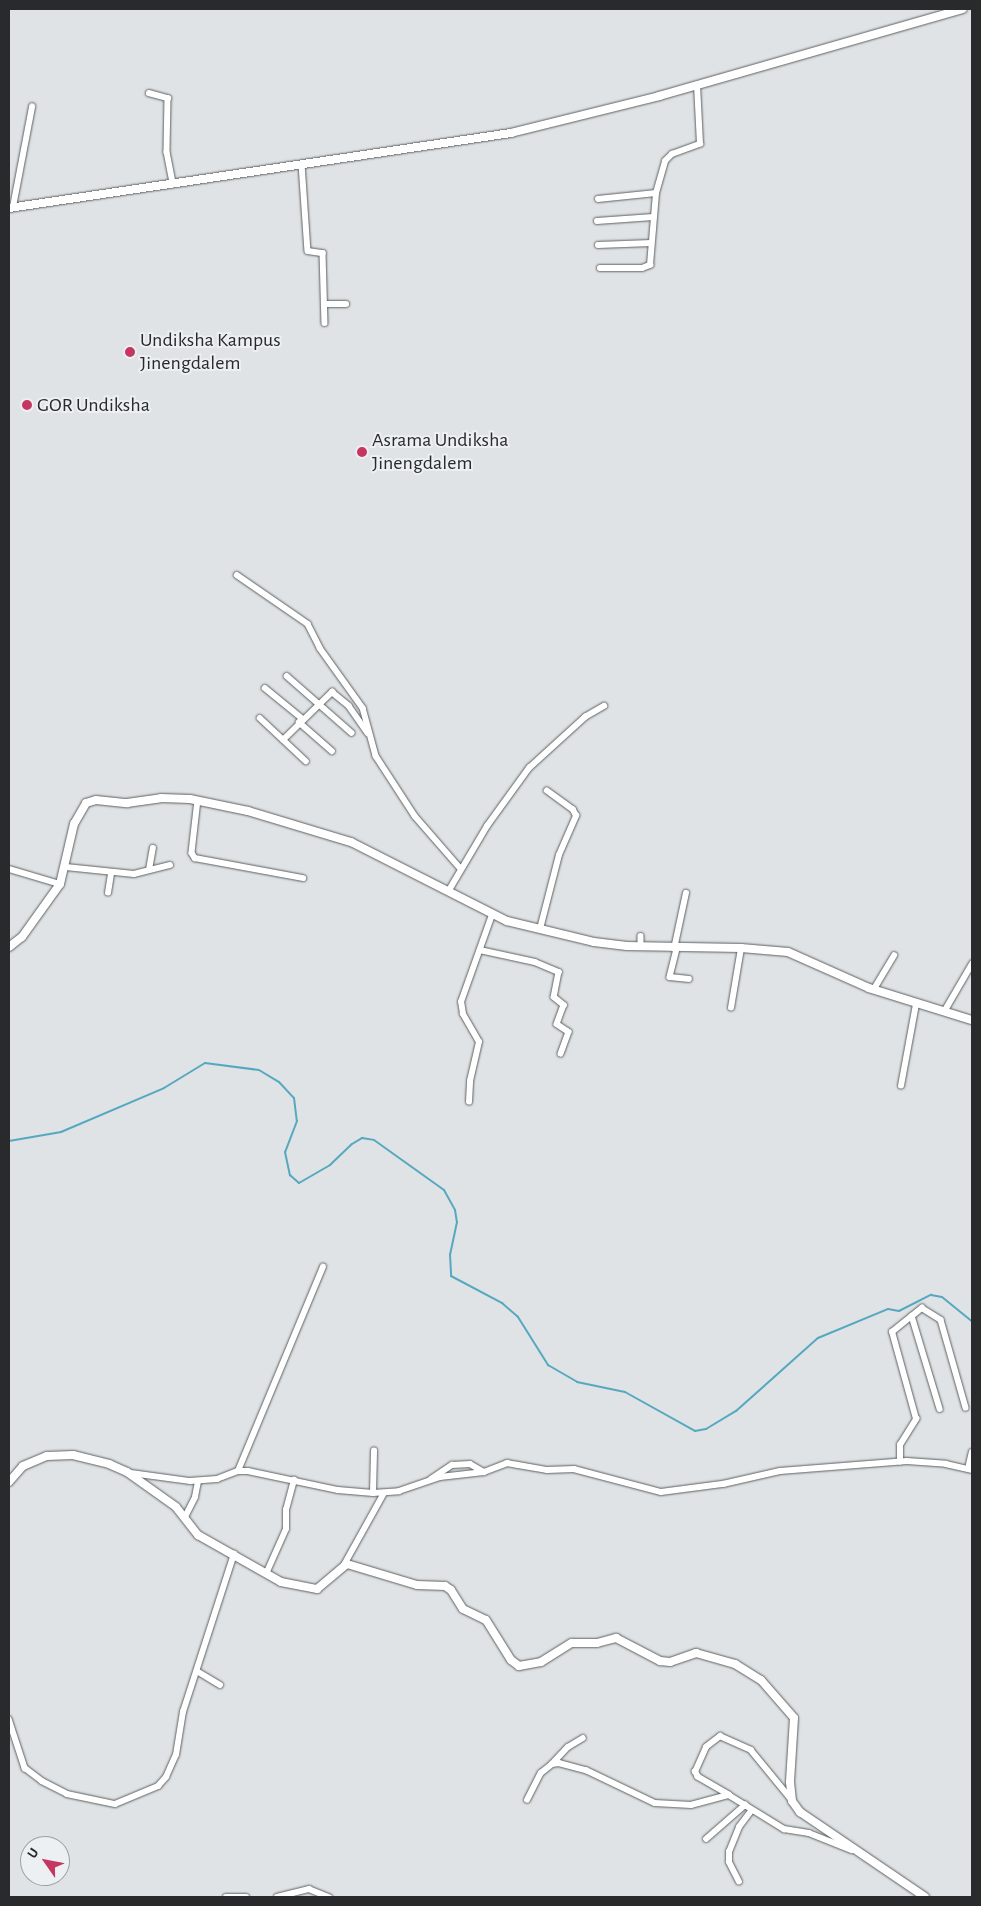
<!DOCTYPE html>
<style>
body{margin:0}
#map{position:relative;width:981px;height:1906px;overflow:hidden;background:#dfe3e5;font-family:"Alegreya Sans",sans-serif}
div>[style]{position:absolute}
.stream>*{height:2px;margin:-1px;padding:0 1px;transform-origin:1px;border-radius:1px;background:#56a8c0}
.roads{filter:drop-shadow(0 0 1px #5c6061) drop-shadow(0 0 1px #5c6061)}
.street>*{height:5.5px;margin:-2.75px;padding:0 2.75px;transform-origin:2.75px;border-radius:2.75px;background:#fff}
.secondary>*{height:8px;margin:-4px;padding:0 4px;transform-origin:4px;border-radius:4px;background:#fff}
.dots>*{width:14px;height:14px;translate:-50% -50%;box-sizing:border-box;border:2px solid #ecf0f2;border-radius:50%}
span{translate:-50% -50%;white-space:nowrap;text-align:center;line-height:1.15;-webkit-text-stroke:4px #ecf0f2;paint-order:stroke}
.poi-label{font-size:20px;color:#292a2b}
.left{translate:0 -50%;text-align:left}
.frame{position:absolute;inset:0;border:10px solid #292a2b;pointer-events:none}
.north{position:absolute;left:20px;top:1836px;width:50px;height:50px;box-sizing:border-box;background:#ecf0f2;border:1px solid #9ea1a2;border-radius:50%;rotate:303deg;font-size:14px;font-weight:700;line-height:20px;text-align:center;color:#292a2b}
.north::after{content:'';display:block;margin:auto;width:18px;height:22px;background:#c53761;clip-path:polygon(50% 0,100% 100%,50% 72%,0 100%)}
</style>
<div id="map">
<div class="stream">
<i style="left:9px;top:1141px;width:53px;rotate:-9.8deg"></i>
<i style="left:61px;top:1132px;width:112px;rotate:-23.1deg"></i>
<i style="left:164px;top:1088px;width:48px;rotate:-31.4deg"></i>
<i style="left:205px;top:1063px;width:54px;rotate:7.4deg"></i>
<i style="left:259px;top:1070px;width:23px;rotate:31deg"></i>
<i style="left:279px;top:1082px;width:22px;rotate:47deg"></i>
<i style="left:294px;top:1098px;width:23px;rotate:83deg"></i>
<i style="left:297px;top:1121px;width:33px;rotate:111deg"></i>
<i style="left:285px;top:1152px;width:24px;rotate:78deg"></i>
<i style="left:290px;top:1175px;width:12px;rotate:42deg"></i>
<i style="left:299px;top:1183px;width:36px;rotate:-30deg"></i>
<i style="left:330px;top:1165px;width:30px;rotate:-44deg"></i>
<i style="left:352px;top:1144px;width:12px;rotate:-31deg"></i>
<i style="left:362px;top:1138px;width:12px;rotate:9deg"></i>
<i style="left:374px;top:1140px;width:86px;rotate:35.5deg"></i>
<i style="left:444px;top:1190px;width:23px;rotate:61deg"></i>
<i style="left:455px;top:1210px;width:12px;rotate:81deg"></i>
<i style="left:457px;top:1222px;width:33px;rotate:102deg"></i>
<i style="left:450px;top:1254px;width:22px;rotate:87deg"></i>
<i style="left:451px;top:1276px;width:58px;rotate:27.9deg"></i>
<i style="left:502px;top:1303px;width:21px;rotate:41deg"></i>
<i style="left:518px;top:1317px;width:57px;rotate:58deg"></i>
<i style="left:548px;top:1365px;width:34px;rotate:30deg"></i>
<i style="left:577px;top:1382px;width:49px;rotate:11.8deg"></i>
<i style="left:625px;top:1392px;width:80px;rotate:29.1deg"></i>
<i style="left:695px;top:1431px;width:11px;rotate:-10deg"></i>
<i style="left:706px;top:1429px;width:35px;rotate:-31deg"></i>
<i style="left:736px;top:1411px;width:110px;rotate:-41.7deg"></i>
<i style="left:818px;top:1338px;width:76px;rotate:-22.5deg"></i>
<i style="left:888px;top:1309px;width:11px;rotate:10deg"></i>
<i style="left:899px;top:1311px;width:36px;rotate:-27deg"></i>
<i style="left:931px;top:1295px;width:11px;rotate:10deg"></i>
<i style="left:942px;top:1297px;width:38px;rotate:39deg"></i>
</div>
<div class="roads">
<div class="street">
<i style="left:149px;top:93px;width:20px;rotate:15deg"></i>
<i style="left:168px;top:98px;width:54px;rotate:91.1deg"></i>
<i style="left:167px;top:152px;width:33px;rotate:79deg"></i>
<i style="left:302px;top:164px;width:87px;rotate:86.1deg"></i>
<i style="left:308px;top:251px;width:15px;rotate:8deg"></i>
<i style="left:323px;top:253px;width:70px;rotate:88.4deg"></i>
<i style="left:598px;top:199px;width:58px;rotate:-5.9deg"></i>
<i style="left:13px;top:207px;width:102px;rotate:-79.2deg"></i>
<i style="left:597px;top:221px;width:56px;rotate:-4.1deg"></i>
<i style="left:598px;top:245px;width:53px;rotate:-2.2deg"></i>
<i style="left:600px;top:268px;width:42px"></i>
<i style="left:642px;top:268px;width:9px;rotate:-21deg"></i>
<i style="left:650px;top:265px;width:72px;rotate:-85.2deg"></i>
<i style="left:656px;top:193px;width:33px;rotate:-74deg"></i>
<i style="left:665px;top:161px;width:10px;rotate:-45deg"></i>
<i style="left:672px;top:154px;width:30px;rotate:-20deg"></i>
<i style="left:700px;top:144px;width:59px;rotate:-92.9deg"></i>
<i style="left:325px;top:304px;width:21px"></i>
<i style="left:237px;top:575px;width:86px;rotate:34.6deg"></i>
<i style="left:308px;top:624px;width:27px;rotate:63deg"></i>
<i style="left:320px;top:648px;width:74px;rotate:54.4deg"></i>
<i style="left:363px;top:708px;width:50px;rotate:74.8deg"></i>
<i style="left:376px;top:756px;width:72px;rotate:57deg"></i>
<i style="left:415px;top:816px;width:70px;rotate:49deg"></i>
<i style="left:287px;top:676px;width:86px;rotate:41.2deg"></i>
<i style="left:265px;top:688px;width:49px;rotate:39.2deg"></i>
<i style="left:260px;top:718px;width:63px;rotate:43.1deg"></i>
<i style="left:299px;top:722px;width:44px;rotate:41.3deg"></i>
<i style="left:283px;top:740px;width:69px;rotate:-44.4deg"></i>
<i style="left:332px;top:692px;width:22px;rotate:39deg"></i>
<i style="left:349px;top:706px;width:33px;rotate:55deg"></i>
<i style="left:198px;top:800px;width:53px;rotate:96.5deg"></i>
<i style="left:192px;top:853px;width:6px;rotate:59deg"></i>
<i style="left:195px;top:858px;width:110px;rotate:10.5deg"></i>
<i style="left:66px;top:867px;width:68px;rotate:5.9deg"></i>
<i style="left:134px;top:874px;width:37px;rotate:-14deg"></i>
<i style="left:9px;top:869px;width:53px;rotate:16.4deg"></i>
<i style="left:149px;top:870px;width:22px;rotate:-80deg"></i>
<i style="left:448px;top:892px;width:77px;rotate:-59.4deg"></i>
<i style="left:487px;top:826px;width:72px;rotate:-54.1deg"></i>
<i style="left:529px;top:768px;width:76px;rotate:-42.3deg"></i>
<i style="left:585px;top:717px;width:22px;rotate:-30deg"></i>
<i style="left:108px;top:893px;width:20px;rotate:-81deg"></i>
<i style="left:540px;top:929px;width:76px;rotate:-75.6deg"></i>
<i style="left:559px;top:855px;width:43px;rotate:-66.4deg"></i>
<i style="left:576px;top:816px;width:7px;rotate:-117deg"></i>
<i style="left:573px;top:810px;width:32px;rotate:-144deg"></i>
<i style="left:641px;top:936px;width:11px;rotate:90deg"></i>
<i style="left:674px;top:949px;width:57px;rotate:-77.9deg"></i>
<i style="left:677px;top:949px;width:29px;rotate:104deg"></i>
<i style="left:670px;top:977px;width:19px;rotate:6deg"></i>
<i style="left:480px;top:950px;width:56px;rotate:12.3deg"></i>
<i style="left:535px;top:962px;width:26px;rotate:23deg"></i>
<i style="left:559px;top:972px;width:25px;rotate:101deg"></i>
<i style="left:554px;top:997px;width:13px;rotate:39deg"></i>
<i style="left:564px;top:1005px;width:20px;rotate:110deg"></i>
<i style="left:557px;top:1024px;width:14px;rotate:34deg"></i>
<i style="left:569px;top:1032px;width:23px;rotate:110deg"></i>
<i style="left:874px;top:989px;width:39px;rotate:-59deg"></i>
<i style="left:731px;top:1008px;width:61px;rotate:-80.5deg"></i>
<i style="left:944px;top:1012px;width:56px;rotate:-59.7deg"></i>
<i style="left:901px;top:1086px;width:83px;rotate:-79.6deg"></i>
<i style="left:469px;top:1102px;width:21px;rotate:-87deg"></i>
<i style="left:470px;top:1081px;width:40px;rotate:-77deg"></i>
<i style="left:479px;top:1042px;width:32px;rotate:-120deg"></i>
<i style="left:463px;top:1014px;width:12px;rotate:-99deg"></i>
<i style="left:461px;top:1002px;width:92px;rotate:-70.4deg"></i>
<i style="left:912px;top:1316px;width:13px;rotate:-39deg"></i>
<i style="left:922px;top:1308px;width:22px;rotate:32deg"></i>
<i style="left:941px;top:1320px;width:91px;rotate:74.1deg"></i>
<i style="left:900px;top:1462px;width:17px;rotate:-90deg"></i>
<i style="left:900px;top:1445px;width:31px;rotate:-58deg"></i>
<i style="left:916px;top:1419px;width:90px;rotate:-105.4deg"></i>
<i style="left:892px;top:1332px;width:26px;rotate:-39deg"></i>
<i style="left:912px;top:1316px;width:97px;rotate:73.2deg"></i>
<i style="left:968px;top:1469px;width:17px;rotate:-77deg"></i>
<i style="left:238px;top:1471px;width:221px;rotate:-67.4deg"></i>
<i style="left:131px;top:1473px;width:60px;rotate:7.7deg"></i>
<i style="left:190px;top:1481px;width:27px;rotate:-4deg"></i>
<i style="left:217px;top:1479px;width:22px;rotate:-21deg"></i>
<i style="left:238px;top:1471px;width:10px"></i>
<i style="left:248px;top:1471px;width:92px;rotate:11.9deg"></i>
<i style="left:338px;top:1490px;width:35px;rotate:5deg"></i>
<i style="left:373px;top:1493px;width:26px;rotate:-4deg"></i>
<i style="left:399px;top:1491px;width:43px;rotate:-18.9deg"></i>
<i style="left:440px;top:1477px;width:44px;rotate:-6.5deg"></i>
<i style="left:484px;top:1472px;width:25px;rotate:-21deg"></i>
<i style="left:507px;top:1463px;width:41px;rotate:9.9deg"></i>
<i style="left:547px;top:1470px;width:27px;rotate:-2deg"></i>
<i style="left:574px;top:1469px;width:90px;rotate:14.8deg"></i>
<i style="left:661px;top:1492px;width:63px;rotate:-7.4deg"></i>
<i style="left:723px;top:1484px;width:58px;rotate:-12.8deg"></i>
<i style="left:780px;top:1471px;width:127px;rotate:-4.5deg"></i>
<i style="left:907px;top:1461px;width:39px;rotate:4deg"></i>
<i style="left:946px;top:1464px;width:27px;rotate:13deg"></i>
<i style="left:431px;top:1479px;width:25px;rotate:-34deg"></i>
<i style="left:452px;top:1465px;width:18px;rotate:-3deg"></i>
<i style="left:470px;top:1464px;width:16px;rotate:30deg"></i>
<i style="left:373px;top:1493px;width:42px;rotate:-88.6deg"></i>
<i style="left:185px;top:1517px;width:22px;rotate:-63deg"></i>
<i style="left:195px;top:1497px;width:16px;rotate:-79deg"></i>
<i style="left:344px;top:1565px;width:82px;rotate:-60.9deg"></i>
<i style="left:266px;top:1574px;width:49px;rotate:-66deg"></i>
<i style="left:286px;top:1529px;width:19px;rotate:-90deg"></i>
<i style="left:286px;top:1510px;width:31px;rotate:-75deg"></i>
<i style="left:197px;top:1671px;width:27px;rotate:31deg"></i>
<i style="left:9px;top:1719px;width:52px;rotate:71.9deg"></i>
<i style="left:25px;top:1768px;width:21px;rotate:37deg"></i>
<i style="left:42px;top:1781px;width:28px;rotate:27deg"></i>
<i style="left:67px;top:1794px;width:49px;rotate:11.8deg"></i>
<i style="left:115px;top:1804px;width:47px;rotate:-22.7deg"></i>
<i style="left:158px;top:1786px;width:12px;rotate:-48deg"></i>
<i style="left:166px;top:1777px;width:24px;rotate:-66deg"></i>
<i style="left:176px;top:1755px;width:44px;rotate:-80.8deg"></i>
<i style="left:183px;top:1712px;width:166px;rotate:-72.1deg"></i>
<i style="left:552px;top:1764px;width:23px;rotate:-47deg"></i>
<i style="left:568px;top:1747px;width:17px;rotate:-31deg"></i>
<i style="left:729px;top:1795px;width:36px;rotate:-150deg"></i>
<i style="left:698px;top:1777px;width:6px;rotate:-121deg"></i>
<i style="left:695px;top:1772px;width:27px;rotate:-66deg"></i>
<i style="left:706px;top:1747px;width:18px;rotate:-38deg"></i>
<i style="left:720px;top:1736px;width:34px;rotate:24deg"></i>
<i style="left:751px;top:1750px;width:65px;rotate:50.6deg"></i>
<i style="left:527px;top:1800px;width:30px;rotate:-63deg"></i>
<i style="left:541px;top:1773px;width:14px;rotate:-39deg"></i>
<i style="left:552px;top:1764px;width:7px;rotate:-8deg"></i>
<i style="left:559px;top:1763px;width:28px;rotate:15deg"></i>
<i style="left:586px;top:1770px;width:76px;rotate:25.6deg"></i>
<i style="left:655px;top:1803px;width:36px;rotate:3deg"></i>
<i style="left:691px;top:1805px;width:39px;rotate:-15deg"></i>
<i style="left:729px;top:1795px;width:65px;rotate:31.7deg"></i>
<i style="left:784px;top:1829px;width:25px;rotate:9deg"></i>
<i style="left:809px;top:1833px;width:46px;rotate:21.6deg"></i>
<i style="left:706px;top:1839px;width:52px;rotate:-41.1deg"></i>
<i style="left:739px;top:1882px;width:22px;rotate:-117deg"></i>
<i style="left:729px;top:1862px;width:10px;rotate:-90deg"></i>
<i style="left:729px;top:1852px;width:27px;rotate:-68deg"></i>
<i style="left:739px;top:1827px;width:21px;rotate:-53deg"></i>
<i style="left:226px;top:1897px;width:20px"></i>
<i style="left:277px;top:1897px;width:33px;rotate:-14deg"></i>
<i style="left:309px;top:1889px;width:22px;rotate:22deg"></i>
</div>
<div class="secondary">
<i style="left:9px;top:208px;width:508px;rotate:-8.5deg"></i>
<i style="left:511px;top:133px;width:153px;rotate:-14deg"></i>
<i style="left:659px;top:96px;width:316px;rotate:-16deg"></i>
<i style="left:9px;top:947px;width:16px;rotate:-38deg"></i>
<i style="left:22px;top:937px;width:65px;rotate:-54.4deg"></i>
<i style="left:60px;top:884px;width:62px;rotate:-76.9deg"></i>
<i style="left:74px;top:824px;width:24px;rotate:-60deg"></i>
<i style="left:86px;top:803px;width:10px;rotate:-17deg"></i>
<i style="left:96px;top:800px;width:31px;rotate:6deg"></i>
<i style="left:127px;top:803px;width:34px;rotate:-8deg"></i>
<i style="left:161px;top:798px;width:29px;rotate:2deg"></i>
<i style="left:190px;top:799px;width:59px;rotate:11.7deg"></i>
<i style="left:248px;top:811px;width:108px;rotate:16.8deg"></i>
<i style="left:351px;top:842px;width:175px;rotate:26.9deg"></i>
<i style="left:507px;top:921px;width:89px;rotate:13.6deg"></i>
<i style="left:594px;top:942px;width:33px;rotate:7deg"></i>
<i style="left:627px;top:946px;width:114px;rotate:1deg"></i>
<i style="left:741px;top:948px;width:47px;rotate:4.9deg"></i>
<i style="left:788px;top:952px;width:89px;rotate:24deg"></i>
<i style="left:869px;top:988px;width:108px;rotate:17.3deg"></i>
<i style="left:9px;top:1482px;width:21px;rotate:-49deg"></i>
<i style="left:23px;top:1466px;width:26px;rotate:-23deg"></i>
<i style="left:47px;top:1456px;width:26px;rotate:-2deg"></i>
<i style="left:73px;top:1455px;width:37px;rotate:14deg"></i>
<i style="left:109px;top:1464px;width:20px;rotate:24deg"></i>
<i style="left:127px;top:1472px;width:60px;rotate:35.5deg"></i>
<i style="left:176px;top:1507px;width:36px;rotate:52deg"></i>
<i style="left:198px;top:1535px;width:95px;rotate:29.5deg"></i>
<i style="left:281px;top:1582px;width:37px;rotate:11deg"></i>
<i style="left:317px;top:1589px;width:39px;rotate:-40deg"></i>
<i style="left:347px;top:1564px;width:73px;rotate:16.7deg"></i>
<i style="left:417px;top:1585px;width:28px;rotate:2deg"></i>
<i style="left:445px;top:1586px;width:7px;rotate:34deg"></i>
<i style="left:451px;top:1590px;width:22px;rotate:58deg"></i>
<i style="left:463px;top:1609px;width:25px;rotate:26deg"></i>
<i style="left:486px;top:1620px;width:47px;rotate:58deg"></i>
<i style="left:511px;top:1660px;width:10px;rotate:37deg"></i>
<i style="left:519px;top:1666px;width:22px;rotate:-10deg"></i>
<i style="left:541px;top:1662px;width:36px;rotate:-32deg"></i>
<i style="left:572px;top:1643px;width:25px"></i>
<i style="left:597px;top:1643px;width:20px;rotate:-15deg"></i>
<i style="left:616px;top:1638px;width:50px;rotate:27.6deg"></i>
<i style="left:660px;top:1661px;width:10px;rotate:6deg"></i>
<i style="left:670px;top:1662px;width:28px;rotate:-19deg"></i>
<i style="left:696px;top:1653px;width:41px;rotate:15.8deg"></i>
<i style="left:735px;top:1664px;width:31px;rotate:32deg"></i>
<i style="left:761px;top:1680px;width:50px;rotate:49deg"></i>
<i style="left:794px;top:1718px;width:64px;rotate:93.6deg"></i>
<i style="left:790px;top:1782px;width:19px;rotate:84deg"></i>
<i style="left:792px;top:1801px;width:14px;rotate:54deg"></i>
<i style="left:800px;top:1812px;width:151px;rotate:34.2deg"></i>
</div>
</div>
<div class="dots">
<i style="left:130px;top:352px;background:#c53761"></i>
<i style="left:27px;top:405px;background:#c53761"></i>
<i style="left:362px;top:452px;background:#c53761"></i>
</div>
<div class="poi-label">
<span class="left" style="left:140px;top:352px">Undiksha Kampus<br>Jinengdalem</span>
<span class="left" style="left:37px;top:405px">GOR Undiksha</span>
<span class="left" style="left:372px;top:452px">Asrama Undiksha<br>Jinengdalem</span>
</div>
<div class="frame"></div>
<div class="north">U</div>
</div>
